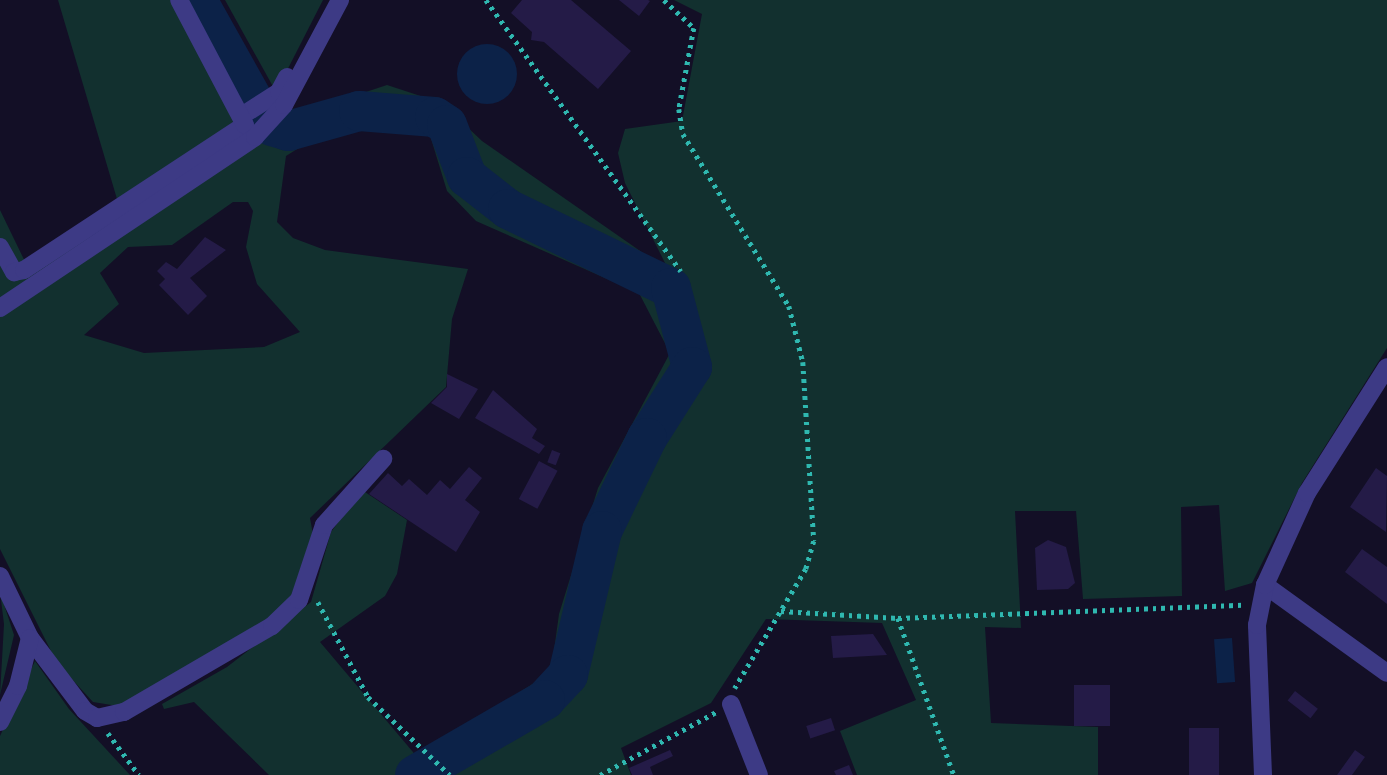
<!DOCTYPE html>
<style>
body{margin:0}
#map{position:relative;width:1387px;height:775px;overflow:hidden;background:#130f26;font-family:Ubuntu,sans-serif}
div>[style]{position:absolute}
.green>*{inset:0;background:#12302f}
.water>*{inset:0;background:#0c2248;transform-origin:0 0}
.round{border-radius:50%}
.river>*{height:40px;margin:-20px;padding:0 20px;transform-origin:20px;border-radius:20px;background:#0c2248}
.building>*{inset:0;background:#241b47;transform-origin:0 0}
.path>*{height:4.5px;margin-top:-2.25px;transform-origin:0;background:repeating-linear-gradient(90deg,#2fb8b0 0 3.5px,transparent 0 8.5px)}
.minor>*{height:18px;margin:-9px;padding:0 9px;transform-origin:9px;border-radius:9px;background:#3d3a85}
span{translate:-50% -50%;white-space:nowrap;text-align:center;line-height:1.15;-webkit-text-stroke:6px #130f26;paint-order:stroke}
</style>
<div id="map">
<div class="green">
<i style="clip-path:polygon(58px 0,173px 0,240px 125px,117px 199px)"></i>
<i style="clip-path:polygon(225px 0,323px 0,276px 92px)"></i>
<i style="clip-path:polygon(evenodd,674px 0,1387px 0,1387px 348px,1302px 483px,1252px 583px,1225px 591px,1219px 505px,1181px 507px,1182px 596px,1083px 599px,1076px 511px,1015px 511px,1021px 628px,985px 627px,991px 723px,1098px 727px,1098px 775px,857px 775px,840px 731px,916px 700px,882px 623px,766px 619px,711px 703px,621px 748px,631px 775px,269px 775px,194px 702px,164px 709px,162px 704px,227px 667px,311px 602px,331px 532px,362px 490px,407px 520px,397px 574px,385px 596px,320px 642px,418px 758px,537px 681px,552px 665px,559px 614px,598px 488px,670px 353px,639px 293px,476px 221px,447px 191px,429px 132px,415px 121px,356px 119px,305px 134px,310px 141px,286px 156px,277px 222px,293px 238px,325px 250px,468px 269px,452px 319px,446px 387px,310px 518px,314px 540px,292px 598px,273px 617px,124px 707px,93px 702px,57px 663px,0 549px,0 210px,31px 274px,270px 110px,293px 116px,387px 85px,442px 103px,482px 141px,669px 271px,625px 183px,618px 153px,625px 129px,682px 121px,702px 14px,674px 0,233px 202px,248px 202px,253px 211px,246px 247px,257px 284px,300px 332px,264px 347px,144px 353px,84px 335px,119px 304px,100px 273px,128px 247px,172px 245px,233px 202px)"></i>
<i style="clip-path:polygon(0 592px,14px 635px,0 695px,4px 624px)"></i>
<i style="clip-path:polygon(35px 661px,69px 709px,130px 775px,0 775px,0 736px)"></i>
</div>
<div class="water">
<i class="round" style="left:457px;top:44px;width:60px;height:60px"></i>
<i style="left:1232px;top:638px;width:44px;height:18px;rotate:86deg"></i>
</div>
<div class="river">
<i style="left:197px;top:0;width:117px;rotate:60.8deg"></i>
<i style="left:272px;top:126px;width:17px;rotate:17deg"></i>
<i style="left:288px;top:131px;width:74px;rotate:-15.7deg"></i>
<i style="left:359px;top:111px;width:76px;rotate:4.5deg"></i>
<i style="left:435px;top:117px;width:14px;rotate:34deg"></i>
<i style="left:447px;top:125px;width:56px;rotate:69deg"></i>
<i style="left:467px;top:177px;width:52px;rotate:38deg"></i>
<i style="left:508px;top:209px;width:181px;rotate:25.9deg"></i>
<i style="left:671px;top:288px;width:82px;rotate:75.1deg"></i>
<i style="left:692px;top:367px;width:84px;rotate:122.4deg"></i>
<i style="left:647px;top:438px;width:103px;rotate:115.8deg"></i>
<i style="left:602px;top:531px;width:148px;rotate:103.3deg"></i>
<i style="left:568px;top:675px;width:34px;rotate:133deg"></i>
<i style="left:545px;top:700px;width:150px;rotate:150deg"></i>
</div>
<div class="building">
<i style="clip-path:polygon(522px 0,571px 0,631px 51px,598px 89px,544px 42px,531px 40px,532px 32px,511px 13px)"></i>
<i style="clip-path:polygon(619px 0,648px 0,650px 1px,639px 16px)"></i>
<i style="clip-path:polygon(205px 237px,226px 250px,190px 278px,207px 296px,188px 315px,159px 285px,165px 279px,157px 271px,166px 262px,177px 269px)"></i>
<i style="clip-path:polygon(447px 374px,478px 389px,459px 419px,431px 403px,447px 387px)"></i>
<i style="clip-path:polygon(493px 390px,537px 429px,532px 438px,545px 446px,539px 454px,475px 418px)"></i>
<i style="left:552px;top:450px;width:9px;height:13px;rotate:21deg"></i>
<i style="left:539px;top:461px;width:21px;height:43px;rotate:28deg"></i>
<i style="clip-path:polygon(469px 467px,482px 478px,465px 500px,480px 512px,456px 552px,369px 494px,388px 473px,402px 486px,409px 479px,427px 495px,440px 480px,450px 489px)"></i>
<i style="clip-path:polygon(1376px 468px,1387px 476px,1386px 532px,1350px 507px)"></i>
<i style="clip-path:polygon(1048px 540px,1066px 547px,1075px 583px,1068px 589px,1037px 590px,1035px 548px)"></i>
<i style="clip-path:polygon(1362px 549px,1387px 567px,1387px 604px,1345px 572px)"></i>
<i style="clip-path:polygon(873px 634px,887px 655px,833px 658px,831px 636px)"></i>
<i style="left:1074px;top:685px;width:36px;height:41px"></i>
<i style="left:1295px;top:691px;width:29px;height:12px;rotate:38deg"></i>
<i style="left:831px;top:718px;width:13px;height:26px;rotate:72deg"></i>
<i style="left:1189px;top:728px;width:30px;height:47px"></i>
<i style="clip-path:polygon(670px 750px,673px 756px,650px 767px,653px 775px,632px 775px,629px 768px)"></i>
<i style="clip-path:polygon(1355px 750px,1365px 757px,1352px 775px,1337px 775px)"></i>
<i style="clip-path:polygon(849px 765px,853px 775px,836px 775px,834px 771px)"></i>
</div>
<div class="path">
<i style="left:486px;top:0;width:334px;rotate:54.3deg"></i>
<i style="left:664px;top:0;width:41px;rotate:43deg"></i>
<i style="left:694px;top:28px;width:82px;rotate:100.5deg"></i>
<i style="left:679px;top:109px;width:25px;rotate:81deg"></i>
<i style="left:683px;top:134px;width:202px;rotate:58.4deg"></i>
<i style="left:789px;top:306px;width:58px;rotate:76deg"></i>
<i style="left:803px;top:362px;width:179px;rotate:86.5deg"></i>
<i style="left:814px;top:541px;width:29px;rotate:106deg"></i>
<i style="left:806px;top:569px;width:139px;rotate:120.8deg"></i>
<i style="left:318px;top:602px;width:107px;rotate:62.2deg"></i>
<i style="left:368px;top:697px;width:113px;rotate:43.6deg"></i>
<i style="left:781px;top:611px;width:117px;rotate:3.4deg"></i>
<i style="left:898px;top:618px;width:345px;rotate:-2.2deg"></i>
<i style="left:898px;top:618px;width:167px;rotate:70.4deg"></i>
<i style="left:108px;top:733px;width:52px;rotate:53.6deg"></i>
<i style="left:600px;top:775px;width:132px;rotate:-28.5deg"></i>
</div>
<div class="minor">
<i style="left:243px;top:115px;width:43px;rotate:-32.6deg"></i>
<i style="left:279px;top:92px;width:17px;rotate:-62deg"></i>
<i style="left:0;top:247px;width:29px;rotate:61deg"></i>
<i style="left:14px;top:272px;width:10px;rotate:-11deg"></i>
<i style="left:24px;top:270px;width:264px;rotate:-33.3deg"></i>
<i style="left:245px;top:125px;width:141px;rotate:-117.8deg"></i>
<i style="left:0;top:308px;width:307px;rotate:-33.8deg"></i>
<i style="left:255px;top:137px;width:43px;rotate:-47.8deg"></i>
<i style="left:284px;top:105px;width:119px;rotate:-61.9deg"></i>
<i style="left:0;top:576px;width:69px;rotate:64.2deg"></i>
<i style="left:30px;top:638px;width:91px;rotate:53deg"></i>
<i style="left:85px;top:711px;width:14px;rotate:30deg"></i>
<i style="left:97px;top:718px;width:28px;rotate:-13deg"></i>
<i style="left:124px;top:712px;width:171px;rotate:-30.2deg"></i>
<i style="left:272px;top:626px;width:37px;rotate:-44deg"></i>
<i style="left:299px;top:600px;width:79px;rotate:-71.6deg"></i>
<i style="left:324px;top:525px;width:89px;rotate:-48.2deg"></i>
<i style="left:1265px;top:585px;width:150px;rotate:35.8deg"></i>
<i style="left:731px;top:704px;width:76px;rotate:68.5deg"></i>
<i style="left:0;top:722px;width:40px;rotate:-63.4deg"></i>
<i style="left:18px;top:686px;width:49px;rotate:-76deg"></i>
<i style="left:1263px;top:775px;width:150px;rotate:-92.3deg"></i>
<i style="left:1257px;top:625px;width:41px;rotate:-78.7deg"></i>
<i style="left:1265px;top:585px;width:101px;rotate:-65.5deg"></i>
<i style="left:1307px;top:493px;width:149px;rotate:-57.6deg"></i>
</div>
</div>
